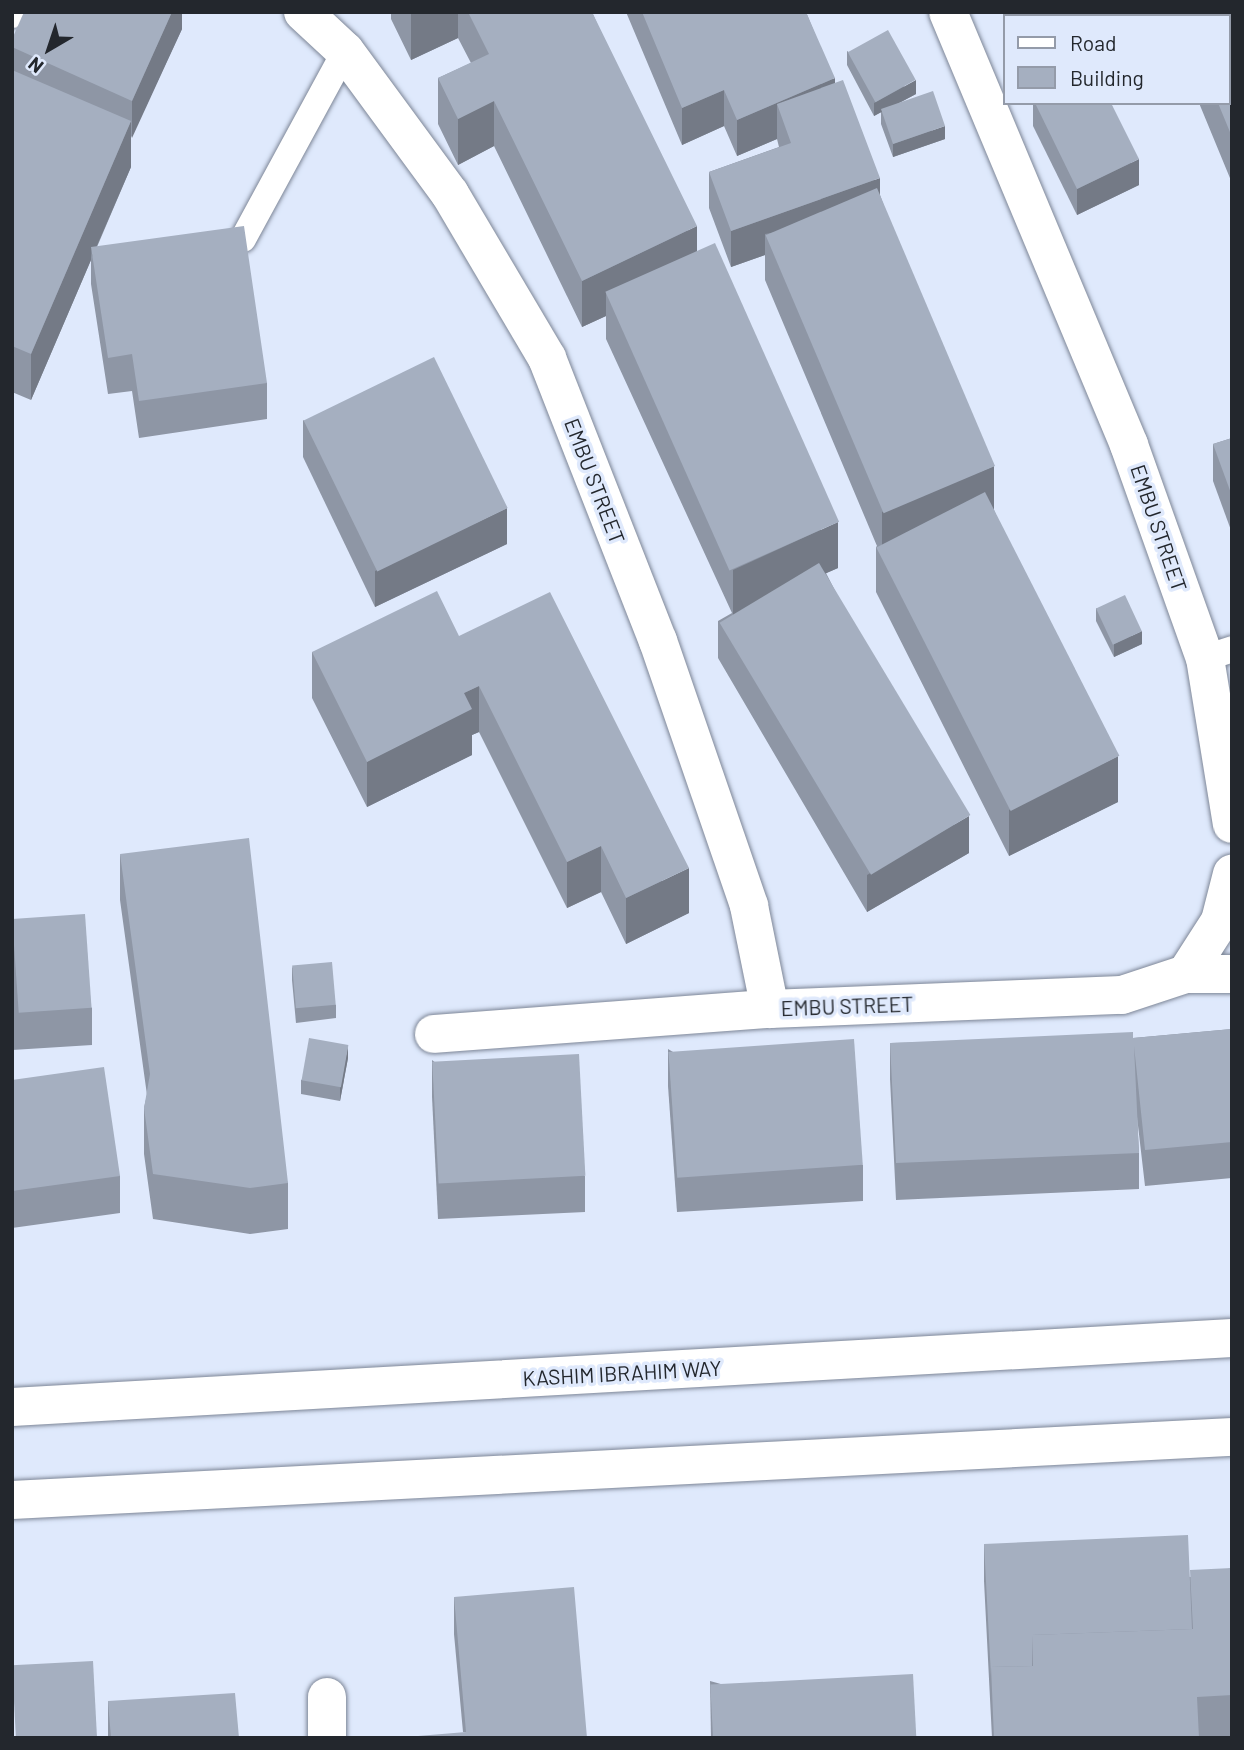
<!DOCTYPE html>
<style>
body{margin:0}
#map{position:relative;width:1244px;height:1750px;overflow:hidden;background:#dfe9fc;font-family:Barlow,sans-serif}
div>[style]{position:absolute}
.roads{filter:drop-shadow(0 0 2px #7d8697) drop-shadow(0 0 2px #7d8697)}
.service>*{height:26px;margin:-13px;padding:0 13px;transform-origin:13px;border-radius:13px;background:#fff}
.minor>*{height:38px;margin:-19px;padding:0 19px;transform-origin:19px;border-radius:19px;background:#fff}
.secondary>*{height:38px;margin:-19px;padding:0 19px;transform-origin:19px;border-radius:19px;background:#fff}
.wall>*{inset:0;background:#8e96a5}
.shaded-wall>*{inset:0;background:#747a86}
.building>*{inset:0;background:#a5afc0;transform-origin:0 0}
span{translate:-50% -50%;white-space:nowrap;text-align:center;line-height:1.15;-webkit-text-stroke:7px #dfe9fc;paint-order:stroke}
.street-label{font-size:21px;color:#23272d}
.frame{position:absolute;inset:0;border:14px solid #23272d;pointer-events:none}
.legend{position:absolute;left:1003px;top:14px;width:228px;height:91px;box-sizing:border-box;background:#dfe9fc;border:2px solid #949ba9;margin:0;padding:9px 12px;list-style:none;font-size:21px;color:#23272d}
.legend li{display:flex;align-items:center;gap:14px;height:35px}
.legend b{width:35px;border:2px solid #949ba9}
.north{position:absolute;left:14px;top:14px;width:70px;height:70px;-webkit-text-stroke:5px #dfe9fc;paint-order:stroke;rotate:219deg;font-size:19px;font-weight:700;line-height:28px;text-align:center;color:#23272d}
.north::after{content:'';display:block;margin:auto;width:24px;height:32px;background:#23272d;clip-path:polygon(50% 0,100% 100%,50% 72%,0 100%)}
</style>
<div id="map">
<div class="roads">
<div class="service">
<i style="left:12px;top:15px;width:4px;rotate:-56deg"></i>
<i style="left:243px;top:239px;width:214px;rotate:-61.5deg"></i>
<i style="left:1205px;top:658px;width:28px;rotate:-18deg"></i>
</div>
<div class="minor">
<i style="left:303px;top:12px;width:57px;rotate:42.9deg"></i>
<i style="left:345px;top:51px;width:177px;rotate:53.7deg"></i>
<i style="left:450px;top:194px;width:191px;rotate:59.4deg"></i>
<i style="left:547px;top:358px;width:304px;rotate:68.6deg"></i>
<i style="left:658px;top:641px;width:280px;rotate:71deg"></i>
<i style="left:749px;top:906px;width:105px;rotate:78.5deg"></i>
<i style="left:948px;top:12px;width:469px;rotate:67.3deg"></i>
<i style="left:1129px;top:445px;width:226px;rotate:70.4deg"></i>
<i style="left:1205px;top:658px;width:168px;rotate:80.8deg"></i>
<i style="left:1186px;top:974px;width:46px"></i>
<i style="left:434px;top:1034px;width:337px;rotate:-4.3deg"></i>
<i style="left:770px;top:1009px;width:352px;rotate:-2.3deg"></i>
<i style="left:1122px;top:995px;width:67px;rotate:-18.2deg"></i>
<i style="left:1186px;top:974px;width:63px;rotate:-57.3deg"></i>
<i style="left:1220px;top:921px;width:49px;rotate:-75.7deg"></i>
<i style="left:327px;top:1738px;width:41px;rotate:-90deg"></i>
</div>
<div class="secondary">
<i style="left:12px;top:1407px;width:1222px;rotate:-3.24deg"></i>
<i style="left:12px;top:1500px;width:1222px;rotate:-2.96deg"></i>
</div>
</div>
<div class="wall">
<i style="clip-path:polygon(182px 12px,182px 29px,131px 138px,131px 167px,97px 247px,267px 383px,267px 419px,139px 438px,132px 391px,108px 394px,91px 284px,91px 260px,31px 400px,12px 392px,12px 39px)"></i>
<i style="clip-path:polygon(391px 12px,592px 12px,697px 252px,838px 568px,826px 573px,969px 853px,867px 912px,718px 658px,718px 621px,732px 613px,606px 339px,606px 316px,582px 327px,494px 146px,458px 165px,438px 124px,438px 78px,471px 63px,458px 38px,411px 60px,391px 19px)"></i>
<i style="clip-path:polygon(626px 12px,806px 12px,880px 195px,994px 510px,1118px 802px,1009px 856px,876px 592px,876px 547px,877px 546px,765px 280px,765px 255px,731px 267px,709px 208px,709px 172px,779px 147px,777px 139px,737px 156px,724px 126px,682px 145px)"></i>
<i style="clip-path:polygon(1162px 12px,1232px 12px,1232px 183px,1199px 103px,1228px 103px,1228px 16px,1163px 16px)"></i>
<i style="clip-path:polygon(847px 51px,916px 94px,894px 106px,945px 139px,893px 157px,881px 124px,881px 112px,874px 116px,847px 65px)"></i>
<i style="clip-path:polygon(1033px 103px,1111px 103px,1139px 185px,1077px 215px,1033px 126px)"></i>
<i style="clip-path:polygon(303px 420px,507px 544px,375px 607px,303px 457px)"></i>
<i style="clip-path:polygon(1232px 438px,1232px 533px,1213px 481px,1213px 444px)"></i>
<i style="clip-path:polygon(1096px 608px,1142px 644px,1114px 657px,1096px 621px)"></i>
<i style="clip-path:polygon(459px 636px,689px 913px,626px 944px,601px 892px,567px 908px,479px 732px,472px 735px,472px 755px,367px 807px,312px 698px,312px 652px)"></i>
<i style="clip-path:polygon(120px 854px,288px 1183px,288px 1229px,250px 1234px,153px 1219px,144px 1154px,144px 1108px,147px 1095px,120px 900px)"></i>
<i style="clip-path:polygon(12px 920px,92px 1008px,92px 1045px,12px 1050px)"></i>
<i style="clip-path:polygon(292px 967px,336px 1005px,336px 1018px,296px 1023px,292px 980px)"></i>
<i style="clip-path:polygon(1232px 1029px,1232px 1178px,1145px 1186px,1137px 1117px,1139px 1153px,1139px 1189px,896px 1200px,890px 1079px,890px 1043px,1133px 1038px)"></i>
<i style="clip-path:polygon(668px 1049px,863px 1165px,863px 1201px,677px 1212px,668px 1086px)"></i>
<i style="clip-path:polygon(348px 1058px,340px 1101px,301px 1094px,301px 1080px)"></i>
<i style="clip-path:polygon(432px 1060px,585px 1176px,585px 1212px,438px 1219px,432px 1097px)"></i>
<i style="clip-path:polygon(12px 1080px,120px 1176px,120px 1213px,12px 1228px)"></i>
<i style="clip-path:polygon(984px 1544px,1190px 1577px,1232px 1568px,1232px 1738px,992px 1738px,984px 1581px)"></i>
<i style="clip-path:polygon(454px 1597px,587px 1738px,463px 1732px,454px 1634px)"></i>
<i style="clip-path:polygon(710px 1681px,916px 1738px,711px 1738px)"></i>
<i style="clip-path:polygon(108px 1701px,239px 1738px,108px 1738px)"></i>
</div>
<div class="shaded-wall">
<i style="clip-path:polygon(172px 12px,182px 12px,182px 29px,132px 138px,132px 101px)"></i>
<i style="clip-path:polygon(416px 12px,458px 12px,458px 38px,411px 60px,411px 14px)"></i>
<i style="clip-path:polygon(835px 78px,835px 114px,777px 104px,777px 139px,737px 156px,737px 120px)"></i>
<i style="clip-path:polygon(916px 80px,916px 94px,874px 116px,874px 103px)"></i>
<i style="clip-path:polygon(724px 90px,724px 126px,682px 145px,682px 108px)"></i>
<i style="clip-path:polygon(494px 101px,494px 146px,458px 165px,458px 119px)"></i>
<i style="clip-path:polygon(131px 121px,131px 167px,92px 257px,91px 247px,91px 260px,31px 400px,31px 354px)"></i>
<i style="clip-path:polygon(945px 126px,945px 139px,893px 157px,893px 144px)"></i>
<i style="clip-path:polygon(1139px 159px,1139px 185px,1077px 215px,1077px 189px)"></i>
<i style="clip-path:polygon(880px 178px,880px 214px,765px 234px,765px 255px,731px 267px,731px 231px)"></i>
<i style="clip-path:polygon(697px 226px,697px 272px,606px 293px,606px 316px,582px 327px,582px 281px)"></i>
<i style="clip-path:polygon(994px 466px,994px 511px,882px 557px,882px 512px)"></i>
<i style="clip-path:polygon(507px 508px,507px 544px,375px 607px,375px 571px)"></i>
<i style="clip-path:polygon(838px 522px,838px 568px,733px 615px,733px 570px)"></i>
<i style="clip-path:polygon(1142px 631px,1142px 644px,1114px 657px,1114px 644px)"></i>
<i style="clip-path:polygon(479px 686px,479px 732px,472px 735px,472px 755px,367px 807px,367px 762px,464px 693px)"></i>
<i style="clip-path:polygon(1118px 756px,1118px 802px,1009px 856px,1009px 810px)"></i>
<i style="clip-path:polygon(969px 816px,969px 853px,867px 912px,867px 875px)"></i>
<i style="clip-path:polygon(601px 846px,601px 892px,567px 908px,567px 862px)"></i>
<i style="clip-path:polygon(689px 868px,689px 913px,626px 944px,626px 898px)"></i>
<i style="clip-path:polygon(348px 1045px,348px 1058px,340px 1101px,340px 1088px)"></i>
</div>
<div class="building">
<i style="clip-path:polygon(24px 12px,172px 12px,132px 101px,12px 47px,12px 39px)"></i>
<i style="clip-path:polygon(468px 12px,592px 12px,697px 226px,582px 281px,494px 101px,458px 119px,438px 78px,489px 54px)"></i>
<i style="clip-path:polygon(642px 12px,806px 12px,835px 78px,737px 120px,724px 90px,682px 108px)"></i>
<i style="clip-path:polygon(1181px 12px,1232px 12px,1232px 137px,1218px 103px,1228px 103px,1228px 16px,1182px 16px)"></i>
<i style="left:888px;top:30px;width:57px;height:46px;rotate:61deg"></i>
<i style="clip-path:polygon(12px 70px,131px 121px,31px 354px,12px 346px)"></i>
<i style="clip-path:polygon(843px 80px,880px 178px,731px 231px,709px 172px,791px 143px,777px 104px)"></i>
<i style="left:933px;top:91px;width:37px;height:55px;rotate:71deg"></i>
<i style="clip-path:polygon(1035px 103px,1111px 103px,1139px 159px,1077px 189px)"></i>
<i style="left:877px;top:188px;width:302px;height:121px;rotate:67deg"></i>
<i style="clip-path:polygon(244px 226px,267px 383px,139px 401px,132px 354px,108px 358px,91px 247px)"></i>
<i style="left:715px;top:243px;width:305px;height:120px;rotate:66deg"></i>
<i style="left:434px;top:357px;width:168px;height:145px;rotate:64deg"></i>
<i style="clip-path:polygon(1232px 438px,1232px 496px,1213px 444px)"></i>
<i style="left:985px;top:492px;width:296px;height:122px;rotate:63deg"></i>
<i style="left:819px;top:563px;width:294px;height:116px;rotate:59deg"></i>
<i style="clip-path:polygon(437px 591px,459px 636px,550px 592px,689px 868px,626px 898px,601px 846px,567px 862px,479px 686px,464px 693px,472px 709px,367px 762px,312px 652px)"></i>
<i style="left:1125px;top:595px;width:40px;height:32px;rotate:65deg"></i>
<i style="clip-path:polygon(249px 838px,288px 1183px,250px 1188px,153px 1174px,144px 1108px,150px 1074px,120px 854px)"></i>
<i style="left:85px;top:914px;width:94px;height:73px;rotate:86deg"></i>
<i style="left:332px;top:962px;width:43px;height:40px;rotate:85deg"></i>
<i style="clip-path:polygon(1232px 1029px,1232px 1142px,1145px 1150px,1134px 1046px,1139px 1153px,896px 1163px,890px 1043px,1133px 1032px,1133px 1038px)"></i>
<i style="left:309px;top:1038px;width:40px;height:43px;rotate:10deg"></i>
<i style="left:854px;top:1039px;width:126px;height:186px;rotate:86deg"></i>
<i style="left:579px;top:1054px;width:122px;height:147px;rotate:87deg"></i>
<i style="clip-path:polygon(104px 1067px,120px 1176px,12px 1191px,12px 1080px)"></i>
<i style="clip-path:polygon(1188px 1535px,1192px 1629px,1032px 1635px,1032px 1666px,991px 1667px,991px 1676px,984px 1544px)"></i>
<i style="clip-path:polygon(1232px 1568px,1232px 1695px,1197px 1697px,1199px 1738px,994px 1738px,991px 1667px,1033px 1666px,1032px 1635px,1193px 1629px,1190px 1570px)"></i>
<i style="clip-path:polygon(574px 1587px,587px 1738px,394px 1738px,466px 1732px,454px 1597px)"></i>
<i style="left:93px;top:1661px;width:77px;height:81px;rotate:87deg"></i>
<i style="left:913px;top:1674px;width:64px;height:203px;rotate:87deg"></i>
<i style="clip-path:polygon(235px 1693px,239px 1738px,111px 1738px,108px 1701px)"></i>
</div>
<div class="street-label">
<span style="left:595px;top:481px;rotate:69deg">EMBU STREET</span>
<span style="left:1159px;top:528px;rotate:71deg">EMBU STREET</span>
<span style="left:847px;top:1006px;rotate:-2deg">EMBU STREET</span>
<span style="left:622px;top:1373px;rotate:-3deg">KASHIM IBRAHIM WAY</span>
</div>
<div class="frame"></div>
<ul class="legend">
<li><b style="height:9px;background:#fff"></b>Road</li>
<li><b style="height:19px;background:#a5afc0"></b>Building</li>
</ul>
<div class="north">N</div>
</div>
